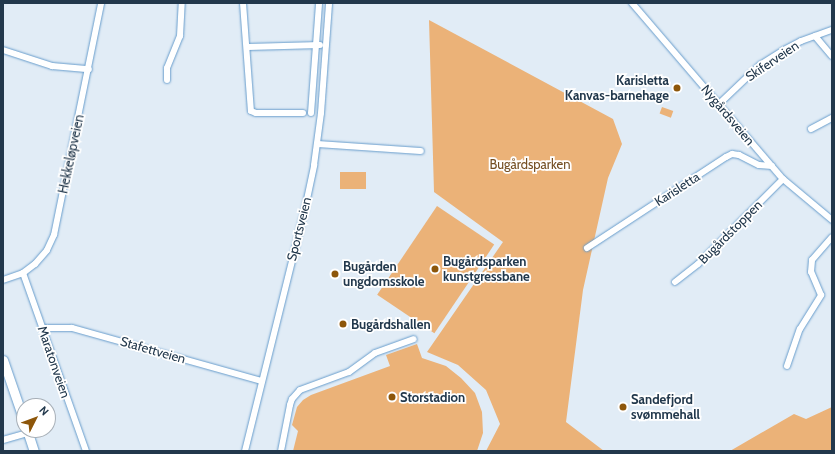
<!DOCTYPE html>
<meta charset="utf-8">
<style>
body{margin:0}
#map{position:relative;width:835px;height:454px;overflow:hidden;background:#e1ecf6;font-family:Cabin,sans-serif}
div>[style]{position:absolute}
.green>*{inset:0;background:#ebb278;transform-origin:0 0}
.roads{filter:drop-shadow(0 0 1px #689dcc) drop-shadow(0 0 1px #689dcc)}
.street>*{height:6px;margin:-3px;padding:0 3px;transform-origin:3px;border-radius:3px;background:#fff}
.secondary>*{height:9px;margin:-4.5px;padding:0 4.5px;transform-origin:4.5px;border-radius:4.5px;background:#fff}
.dots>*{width:11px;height:11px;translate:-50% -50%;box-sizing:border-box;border:2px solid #fff;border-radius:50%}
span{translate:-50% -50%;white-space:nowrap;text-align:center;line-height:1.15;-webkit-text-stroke:3.5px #fff;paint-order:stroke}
.street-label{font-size:13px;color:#22384c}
.poi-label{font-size:13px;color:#22384c;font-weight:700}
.right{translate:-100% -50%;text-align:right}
.left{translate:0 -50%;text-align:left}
.park-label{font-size:13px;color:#744e22}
.frame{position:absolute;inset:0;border:4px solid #22384c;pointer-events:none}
.north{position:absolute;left:16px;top:398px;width:40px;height:40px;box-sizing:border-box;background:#fff;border:1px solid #a7afb7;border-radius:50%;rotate:48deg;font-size:11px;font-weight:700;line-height:16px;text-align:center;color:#22384c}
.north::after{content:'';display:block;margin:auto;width:14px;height:18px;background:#8d560a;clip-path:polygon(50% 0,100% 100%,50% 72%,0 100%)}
</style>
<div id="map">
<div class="green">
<i style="clip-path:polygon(429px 20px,613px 119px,622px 144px,608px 178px,583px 290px,566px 422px,604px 451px,486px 451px,500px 424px,486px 390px,458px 365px,427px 352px,503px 242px,434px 192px)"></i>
<i style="left:662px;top:107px;width:12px;height:7px;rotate:20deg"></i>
<i style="left:340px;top:172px;width:26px;height:17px"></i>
<i style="left:437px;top:206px;width:69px;height:107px;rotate:34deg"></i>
<i style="clip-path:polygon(417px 344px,422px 358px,446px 366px,461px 378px,475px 393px,482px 412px,483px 433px,477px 451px,293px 451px,298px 431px,292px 425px,297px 407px,303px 400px,311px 395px,390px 366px,386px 355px)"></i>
<i style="clip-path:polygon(832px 407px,832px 451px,730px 451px,794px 414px,806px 419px)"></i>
</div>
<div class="roads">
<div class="street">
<i style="left:243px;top:3px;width:108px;rotate:85.8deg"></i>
<i style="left:251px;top:111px;width:5px;rotate:22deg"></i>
<i style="left:256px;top:113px;width:47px"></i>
<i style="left:632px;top:3px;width:232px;rotate:49.4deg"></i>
<i style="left:783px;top:179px;width:64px;rotate:39.9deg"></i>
<i style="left:815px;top:36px;width:26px;rotate:50deg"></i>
<i style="left:248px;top:47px;width:72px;rotate:-1.6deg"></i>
<i style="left:3px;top:50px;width:52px;rotate:18.1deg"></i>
<i style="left:52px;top:66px;width:37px;rotate:5deg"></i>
<i style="left:167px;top:80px;width:12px;rotate:-90deg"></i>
<i style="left:167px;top:68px;width:35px;rotate:-68deg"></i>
<i style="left:180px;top:36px;width:33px;rotate:-87deg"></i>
<i style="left:719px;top:104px;width:57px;rotate:-43.6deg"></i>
<i style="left:760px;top:65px;width:28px;rotate:-32deg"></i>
<i style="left:784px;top:50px;width:19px;rotate:-28deg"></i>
<i style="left:801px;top:41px;width:33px;rotate:-20deg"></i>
<i style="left:311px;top:113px;width:110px;rotate:-85.8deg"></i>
<i style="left:811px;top:129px;width:24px;rotate:-28deg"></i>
<i style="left:317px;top:144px;width:104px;rotate:3.9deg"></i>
<i style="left:587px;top:248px;width:166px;rotate:-33.2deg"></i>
<i style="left:726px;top:157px;width:7px;rotate:-27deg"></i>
<i style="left:732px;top:154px;width:7px;rotate:8deg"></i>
<i style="left:739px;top:155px;width:22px;rotate:27deg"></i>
<i style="left:759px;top:165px;width:13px;rotate:4deg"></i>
<i style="left:23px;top:273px;width:189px;rotate:70.5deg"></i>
<i style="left:3px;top:280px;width:21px;rotate:-19deg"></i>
<i style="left:23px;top:273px;width:15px;rotate:-37deg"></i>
<i style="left:35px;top:264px;width:18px;rotate:-49deg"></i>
<i style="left:47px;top:250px;width:17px;rotate:-65deg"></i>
<i style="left:54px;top:235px;width:237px;rotate:-78.5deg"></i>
<i style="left:675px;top:282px;width:29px;rotate:-38deg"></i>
<i style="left:698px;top:264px;width:120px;rotate:-45deg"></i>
<i style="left:42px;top:328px;width:30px"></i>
<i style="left:72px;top:328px;width:197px;rotate:15.6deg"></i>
<i style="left:787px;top:366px;width:39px;rotate:-71deg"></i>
<i style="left:800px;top:329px;width:40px;rotate:-58deg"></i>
<i style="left:821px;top:295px;width:25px;rotate:-113deg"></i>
<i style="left:811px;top:272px;width:12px;rotate:-85deg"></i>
<i style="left:812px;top:260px;width:30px;rotate:-49deg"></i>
<i style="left:3px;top:440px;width:26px;rotate:-16deg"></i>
<i style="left:245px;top:451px;width:254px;rotate:-76.1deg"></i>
<i style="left:306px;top:204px;width:40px;rotate:-78deg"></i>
<i style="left:314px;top:165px;width:52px;rotate:-82.3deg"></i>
<i style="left:321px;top:113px;width:110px;rotate:-85.8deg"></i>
<i style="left:281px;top:451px;width:47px;rotate:-78.9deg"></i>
<i style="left:290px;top:405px;width:6px;rotate:-72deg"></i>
<i style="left:292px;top:399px;width:12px;rotate:-48deg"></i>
<i style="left:300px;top:390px;width:52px;rotate:-20.2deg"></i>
<i style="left:349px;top:372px;width:32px;rotate:-36deg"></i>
<i style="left:375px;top:353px;width:41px;rotate:-19.7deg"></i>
</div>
<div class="secondary">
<i style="left:3px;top:360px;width:65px;rotate:71deg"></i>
<i style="left:27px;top:430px;width:22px;rotate:72deg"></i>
</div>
</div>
<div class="dots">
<i style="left:677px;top:88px;background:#8d560a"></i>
<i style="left:435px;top:269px;background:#8d560a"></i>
<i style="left:335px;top:274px;background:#8d560a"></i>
<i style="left:343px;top:324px;background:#8d560a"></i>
<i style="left:392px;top:397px;background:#8d560a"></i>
<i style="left:623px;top:407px;background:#8d560a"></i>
</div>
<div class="street-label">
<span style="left:772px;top:61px;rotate:-34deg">Skiferveien</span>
<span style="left:728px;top:115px;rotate:50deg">Nygårdsveien</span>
<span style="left:71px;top:154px;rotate:-78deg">Hekkeløpveien</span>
<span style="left:677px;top:189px;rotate:-33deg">Karisletta</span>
<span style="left:299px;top:229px;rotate:-76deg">Sportsveien</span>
<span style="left:730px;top:232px;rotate:-45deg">Bugårdstoppen</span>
<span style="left:153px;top:350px;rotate:16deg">Stafettveien</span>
<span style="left:54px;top:362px;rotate:71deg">Maratonveien</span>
</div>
<div class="poi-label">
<span class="right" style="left:669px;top:88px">Karisletta<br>Kanvas-barnehage</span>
<span class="left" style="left:443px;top:269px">Bugårdsparken<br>kunstgressbane</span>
<span class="left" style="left:343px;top:274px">Bugården<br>ungdomsskole</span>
<span class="left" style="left:351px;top:324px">Bugårdshallen</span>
<span class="left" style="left:400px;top:397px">Storstadion</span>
<span class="left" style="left:631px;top:407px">Sandefjord<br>svømmehall</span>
</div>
<div class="park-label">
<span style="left:530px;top:164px">Bugårdsparken</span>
</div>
<div class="frame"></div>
<div class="north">N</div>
</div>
